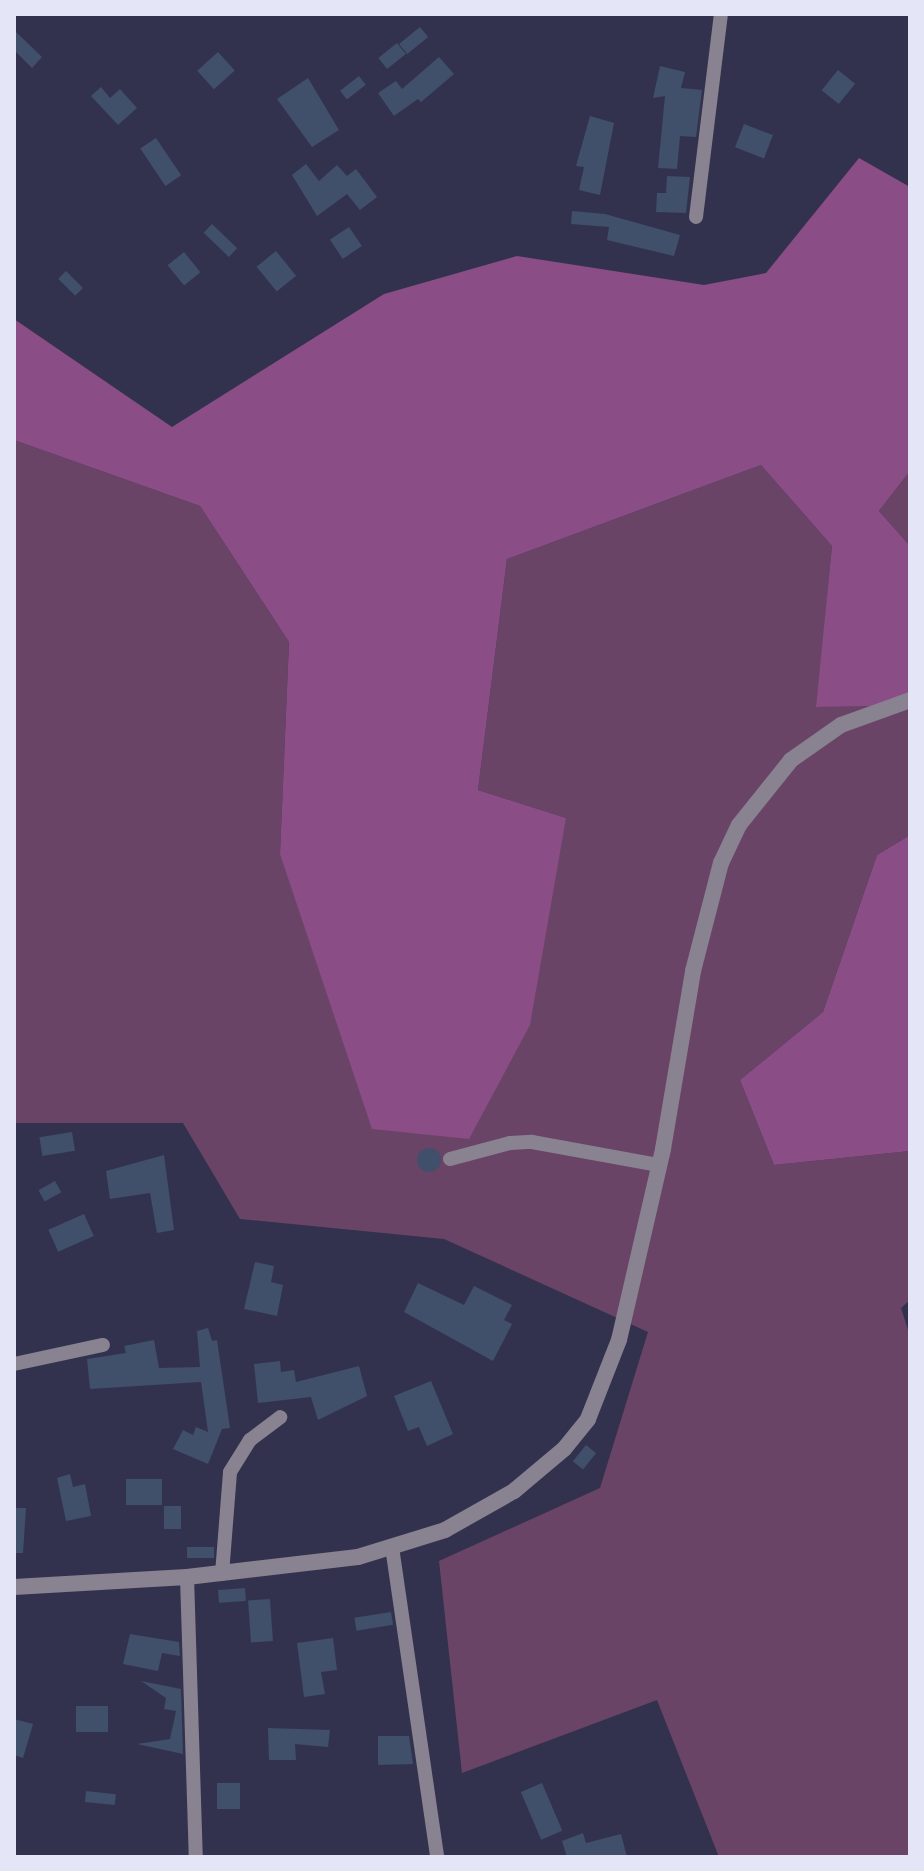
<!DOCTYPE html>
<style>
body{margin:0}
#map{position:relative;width:924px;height:1871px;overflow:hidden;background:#33324e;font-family:Karla,sans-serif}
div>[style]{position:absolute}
.green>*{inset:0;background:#6a4466}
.forest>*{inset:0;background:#8a4d85}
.building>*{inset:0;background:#404f6a;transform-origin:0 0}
.round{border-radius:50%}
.minor>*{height:14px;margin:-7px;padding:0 7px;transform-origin:7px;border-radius:7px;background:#898290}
.tertiary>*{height:16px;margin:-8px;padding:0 8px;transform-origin:8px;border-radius:8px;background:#898290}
span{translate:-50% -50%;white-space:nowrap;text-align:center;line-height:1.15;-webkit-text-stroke:6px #292843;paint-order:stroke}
.frame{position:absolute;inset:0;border:16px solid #e5e5f8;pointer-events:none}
</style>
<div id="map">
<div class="green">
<i style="clip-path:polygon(14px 440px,200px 506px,289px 642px,280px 854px,566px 818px,478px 790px,507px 559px,761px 465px,832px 546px,817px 707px,910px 706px,910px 835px,877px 855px,823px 1012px,740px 1080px,774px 1165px,910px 1151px,910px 1300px,901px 1308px,910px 1336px,910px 1857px,719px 1857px,657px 1700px,462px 1773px,439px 1561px,600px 1488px,648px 1332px,444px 1239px,240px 1219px,183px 1123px,14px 1123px)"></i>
<i style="clip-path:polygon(910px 471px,910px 546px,879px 511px)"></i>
</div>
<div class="forest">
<i style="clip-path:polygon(859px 158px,910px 187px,910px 471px,879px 511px,910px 546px,910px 706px,816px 707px,832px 546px,761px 465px,507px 559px,478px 790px,566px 818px,530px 1025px,469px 1139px,372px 1129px,280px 854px,289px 642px,200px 506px,14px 440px,14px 319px,172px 427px,384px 294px,517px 256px,704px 285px,766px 273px)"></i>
<i style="clip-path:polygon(910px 835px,910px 1151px,774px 1165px,740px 1080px,823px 1012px,877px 855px)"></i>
</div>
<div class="building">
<i style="left:420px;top:27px;width:13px;height:27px;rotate:51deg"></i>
<i style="clip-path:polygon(14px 30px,42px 57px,32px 68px,14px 50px)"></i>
<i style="left:397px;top:43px;width:14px;height:24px;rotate:51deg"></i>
<i style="left:218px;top:52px;width:25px;height:28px;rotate:48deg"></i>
<i style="clip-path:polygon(439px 57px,454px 74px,421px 102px,418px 99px,394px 116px,378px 93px,396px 81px,402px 89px)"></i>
<i style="clip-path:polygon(660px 66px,685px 72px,681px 88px,702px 90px,696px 137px,680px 136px,677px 169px,658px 168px,665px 96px,653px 98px)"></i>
<i style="left:838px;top:70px;width:22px;height:26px;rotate:39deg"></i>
<i style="left:359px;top:76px;width:11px;height:24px;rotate:52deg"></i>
<i style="clip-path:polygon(308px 78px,339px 130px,312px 147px,277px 99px)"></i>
<i style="clip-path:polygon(101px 87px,110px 98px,120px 89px,137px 108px,118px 125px,91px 96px)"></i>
<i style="clip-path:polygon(590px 116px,614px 123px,600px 195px,579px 190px,584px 167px,576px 166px)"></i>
<i style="left:744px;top:124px;width:31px;height:25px;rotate:21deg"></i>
<i style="left:156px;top:138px;width:45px;height:19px;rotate:56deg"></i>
<i style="clip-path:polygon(306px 164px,319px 181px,337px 165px,347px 176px,356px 169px,377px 197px,360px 210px,347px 194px,317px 216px,292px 175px)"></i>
<i style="clip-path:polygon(667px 176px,690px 177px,686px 213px,656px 212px,657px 193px,666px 193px)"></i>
<i style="clip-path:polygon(572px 211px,605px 214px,680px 235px,674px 256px,607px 240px,609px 227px,571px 224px)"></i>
<i style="left:212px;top:224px;width:35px;height:12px;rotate:44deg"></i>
<i style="left:349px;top:227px;width:23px;height:23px;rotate:56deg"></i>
<i style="left:276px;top:251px;width:32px;height:25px;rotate:51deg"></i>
<i style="left:184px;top:252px;width:26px;height:21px;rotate:51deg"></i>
<i style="left:66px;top:271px;width:24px;height:11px;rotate:45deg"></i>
<i style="left:72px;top:1132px;width:19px;height:33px;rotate:81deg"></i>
<i class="round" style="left:417px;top:1148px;width:24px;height:24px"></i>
<i style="clip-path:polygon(164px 1155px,174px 1230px,157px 1233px,150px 1193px,110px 1199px,106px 1171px)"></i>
<i style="left:55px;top:1181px;width:13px;height:19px;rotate:61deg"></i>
<i style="left:84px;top:1214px;width:24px;height:39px;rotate:66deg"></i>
<i style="clip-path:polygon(255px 1262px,274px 1266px,271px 1282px,283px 1285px,277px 1316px,244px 1309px)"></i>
<i style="clip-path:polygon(418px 1283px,464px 1305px,474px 1286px,512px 1305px,504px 1320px,512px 1324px,493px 1361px,404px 1312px)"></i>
<i style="clip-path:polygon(208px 1328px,212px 1341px,217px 1340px,230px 1428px,222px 1429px,208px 1464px,173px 1449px,183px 1430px,193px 1435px,196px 1427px,208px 1432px,201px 1382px,90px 1389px,87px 1359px,126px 1353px,124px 1346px,154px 1340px,159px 1368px,200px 1367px,197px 1331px)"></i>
<i style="clip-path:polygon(280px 1361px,281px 1372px,294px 1370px,296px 1382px,359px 1366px,367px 1396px,318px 1420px,311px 1397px,258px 1403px,254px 1364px)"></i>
<i style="clip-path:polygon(431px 1381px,453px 1434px,427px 1446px,419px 1427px,408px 1431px,394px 1396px)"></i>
<i style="left:586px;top:1445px;width:13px;height:21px;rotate:39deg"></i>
<i style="clip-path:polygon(70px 1474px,73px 1487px,85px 1484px,91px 1516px,66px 1521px,57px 1478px)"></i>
<i style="left:126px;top:1479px;width:36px;height:26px"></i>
<i style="left:164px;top:1506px;width:17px;height:23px"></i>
<i style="clip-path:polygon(14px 1508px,26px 1508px,23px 1553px,14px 1553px)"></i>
<i style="left:187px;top:1547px;width:27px;height:11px"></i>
<i style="left:245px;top:1588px;width:13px;height:27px;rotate:86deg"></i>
<i style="left:270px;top:1599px;width:42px;height:22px;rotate:86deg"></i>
<i style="left:391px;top:1612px;width:13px;height:37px;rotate:81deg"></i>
<i style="clip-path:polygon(130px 1634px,179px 1642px,180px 1656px,162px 1653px,158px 1671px,123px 1664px)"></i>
<i style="clip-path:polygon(333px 1638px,337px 1670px,321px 1672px,325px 1694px,304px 1697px,297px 1643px)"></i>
<i style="clip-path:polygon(141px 1681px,181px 1689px,183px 1754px,137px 1744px,170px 1739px,176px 1711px,164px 1709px,166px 1698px)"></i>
<i style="left:76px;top:1706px;width:32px;height:26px"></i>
<i style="clip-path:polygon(14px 1719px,33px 1724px,23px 1758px,14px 1755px)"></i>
<i style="clip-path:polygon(268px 1728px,330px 1730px,328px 1747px,295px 1744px,296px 1760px,269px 1760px)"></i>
<i style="clip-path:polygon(378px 1736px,409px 1736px,413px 1764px,378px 1765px)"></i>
<i style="left:240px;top:1783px;width:26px;height:23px;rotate:90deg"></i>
<i style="left:542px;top:1783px;width:52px;height:23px;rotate:67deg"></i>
<i style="left:86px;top:1791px;width:30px;height:11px;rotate:6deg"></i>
<i style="clip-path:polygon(583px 1833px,586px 1843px,621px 1834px,627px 1857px,567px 1857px,562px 1841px)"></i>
</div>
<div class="minor">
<i style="left:696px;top:217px;width:205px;rotate:-83deg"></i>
<i style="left:450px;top:1159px;width:62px;rotate:-14.9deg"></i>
<i style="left:510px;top:1143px;width:22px;rotate:-3deg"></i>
<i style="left:532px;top:1142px;width:129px;rotate:10.3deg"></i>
<i style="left:14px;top:1364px;width:91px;rotate:-12.1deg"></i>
<i style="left:392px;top:1547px;width:313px;rotate:81.7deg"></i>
<i style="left:222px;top:1574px;width:102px;rotate:-85.5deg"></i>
<i style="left:230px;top:1472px;width:38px;rotate:-58deg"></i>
<i style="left:250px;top:1440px;width:38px;rotate:-37deg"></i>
<i style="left:187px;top:1577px;width:280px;rotate:88.2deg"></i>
</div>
<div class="tertiary">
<i style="left:14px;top:1587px;width:173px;rotate:-3.3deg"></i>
<i style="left:187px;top:1577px;width:172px;rotate:-6.7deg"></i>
<i style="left:358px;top:1557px;width:91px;rotate:-17.2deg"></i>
<i style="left:445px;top:1530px;width:79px;rotate:-29.5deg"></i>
<i style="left:514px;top:1491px;width:65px;rotate:-40deg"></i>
<i style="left:564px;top:1449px;width:38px;rotate:-51deg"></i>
<i style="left:588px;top:1419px;width:85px;rotate:-68.6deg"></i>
<i style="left:619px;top:1340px;width:196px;rotate:-77deg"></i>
<i style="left:663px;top:1149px;width:181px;rotate:-80.4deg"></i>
<i style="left:693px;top:971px;width:112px;rotate:-75.5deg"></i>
<i style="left:721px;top:863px;width:42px;rotate:-64.7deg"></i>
<i style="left:739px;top:825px;width:83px;rotate:-51.3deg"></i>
<i style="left:791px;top:760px;width:61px;rotate:-35deg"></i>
<i style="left:841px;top:725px;width:73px;rotate:-19.9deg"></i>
</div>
<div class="frame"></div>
</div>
